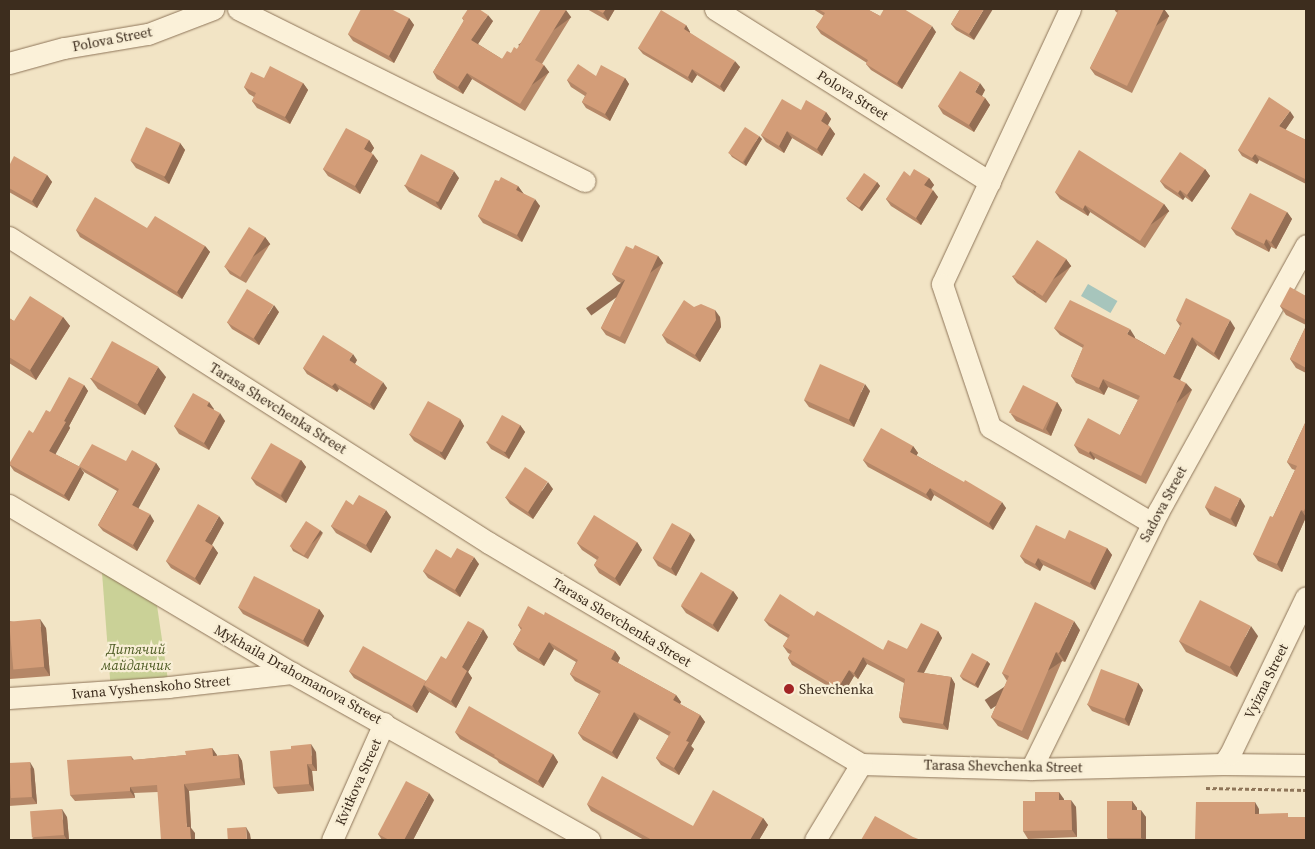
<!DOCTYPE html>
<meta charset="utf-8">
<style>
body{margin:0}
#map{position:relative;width:1315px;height:849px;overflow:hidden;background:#f2e4c5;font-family:"Source Serif 4",serif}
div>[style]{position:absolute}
.green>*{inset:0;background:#cad197}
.water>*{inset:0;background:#a7c5bc;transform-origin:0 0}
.path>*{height:3px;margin-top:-1.5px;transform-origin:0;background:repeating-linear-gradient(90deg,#8e7559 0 4px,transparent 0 6.5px)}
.roads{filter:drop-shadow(0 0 1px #8e7559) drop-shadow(0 0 1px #8e7559)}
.minor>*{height:21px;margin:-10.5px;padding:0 10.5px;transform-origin:10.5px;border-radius:10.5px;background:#fbf1d9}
.wall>*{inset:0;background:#b58767}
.shaded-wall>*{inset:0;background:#946e54;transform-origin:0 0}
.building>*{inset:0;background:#d39d78;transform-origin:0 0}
.dots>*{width:14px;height:14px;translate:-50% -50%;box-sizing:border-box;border:2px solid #f8eed5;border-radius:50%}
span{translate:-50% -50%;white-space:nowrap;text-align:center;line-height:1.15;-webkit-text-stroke:4.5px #f8eed5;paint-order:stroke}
.street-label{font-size:14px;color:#3d2d1e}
.park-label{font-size:14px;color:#4d5b23;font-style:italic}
.poi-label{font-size:14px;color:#3d2d1e}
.left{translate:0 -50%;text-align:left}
.frame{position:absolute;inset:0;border:10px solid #3d2d1e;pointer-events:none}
</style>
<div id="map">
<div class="green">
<i style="clip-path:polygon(101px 559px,155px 592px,169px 687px,111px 692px)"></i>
</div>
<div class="water">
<i style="left:1088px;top:284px;width:34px;height:14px;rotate:30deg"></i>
</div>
<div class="path">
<i style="left:1206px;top:788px;width:100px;rotate:1.1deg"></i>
</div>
<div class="roads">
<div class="minor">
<i style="left:238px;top:9px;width:387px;rotate:26.4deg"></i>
<i style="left:715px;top:9px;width:325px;rotate:32.2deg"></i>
<i style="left:1070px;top:9px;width:303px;rotate:115deg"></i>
<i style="left:942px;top:284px;width:151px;rotate:71.4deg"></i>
<i style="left:990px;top:427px;width:188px;rotate:30.7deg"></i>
<i style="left:9px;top:63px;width:57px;rotate:-15.3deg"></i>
<i style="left:64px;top:48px;width:85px;rotate:-9.5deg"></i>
<i style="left:148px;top:34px;width:70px;rotate:-21deg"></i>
<i style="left:9px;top:237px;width:569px;rotate:32.52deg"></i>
<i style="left:489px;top:543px;width:433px;rotate:30.7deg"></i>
<i style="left:861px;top:764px;width:170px;rotate:1.7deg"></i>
<i style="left:1031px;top:769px;width:192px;rotate:-1.5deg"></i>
<i style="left:1223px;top:764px;width:83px;rotate:0.7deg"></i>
<i style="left:9px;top:505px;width:329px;rotate:30.7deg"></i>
<i style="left:292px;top:673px;width:341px;rotate:29.3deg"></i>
<i style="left:9px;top:698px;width:160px;rotate:-3.9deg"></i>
<i style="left:169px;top:687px;width:124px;rotate:-6.5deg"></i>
<i style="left:1223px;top:764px;width:12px;rotate:-55deg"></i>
<i style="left:1230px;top:754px;width:174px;rotate:-64.2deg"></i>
<i style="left:1031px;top:769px;width:287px;rotate:-63.7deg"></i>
<i style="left:1158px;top:512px;width:305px;rotate:-61deg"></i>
<i style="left:332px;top:840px;width:128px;rotate:-66deg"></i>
<i style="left:815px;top:840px;width:89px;rotate:-58.8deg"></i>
</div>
</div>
<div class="wall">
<i style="clip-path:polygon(587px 9px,615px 9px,608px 21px)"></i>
<i style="clip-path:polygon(813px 9px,867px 9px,880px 16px,936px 32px,902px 89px,871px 70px,866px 64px,867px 63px,821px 34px,816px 27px,824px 16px)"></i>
<i style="clip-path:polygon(960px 9px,974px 40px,956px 30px,951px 24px)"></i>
<i style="clip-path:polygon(1114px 9px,1164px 9px,1169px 16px,1132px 93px,1095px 75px,1090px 68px,1118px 13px,1116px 12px)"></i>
<i style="clip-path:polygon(571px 17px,542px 64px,549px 72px,525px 111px,472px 79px,463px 94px,437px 79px,433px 72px,464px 21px,462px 18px,493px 21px,478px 44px,502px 59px,517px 49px)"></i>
<i style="clip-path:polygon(409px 18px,414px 25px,394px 63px,353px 41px,348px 34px)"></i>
<i style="clip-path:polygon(686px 25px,690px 32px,690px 33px,740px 67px,724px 92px,697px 75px,692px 83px,643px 54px,638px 48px)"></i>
<i style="clip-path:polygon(264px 78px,303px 83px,308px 90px,290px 124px,257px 108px,252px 101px,254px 97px,249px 94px,244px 87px)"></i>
<i style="clip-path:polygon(625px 78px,629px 84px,610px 121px,586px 108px,582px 102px,585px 96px,571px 87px,567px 80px)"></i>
<i style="clip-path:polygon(985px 90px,982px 96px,985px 98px,990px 105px,974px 132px,943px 114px,938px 106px)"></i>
<i style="clip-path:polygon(801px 110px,826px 112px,831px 119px,828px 125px,830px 127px,835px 134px,822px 156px,792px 138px,784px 153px,766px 142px,761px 135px)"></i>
<i style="clip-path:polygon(1294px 117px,1285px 130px,1306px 140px,1306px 184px,1259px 160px,1257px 164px,1242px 156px,1238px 150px)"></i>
<i style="clip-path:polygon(762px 139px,746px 166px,732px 157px,730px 154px)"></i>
<i style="clip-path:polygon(369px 140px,374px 148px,371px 153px,378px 161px,360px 194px,328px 176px,323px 169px)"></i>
<i style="clip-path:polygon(180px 143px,185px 150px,169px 184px,136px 168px,131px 161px)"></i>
<i style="clip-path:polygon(9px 166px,47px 175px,52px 182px,37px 208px,9px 192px)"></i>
<i style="clip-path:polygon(1205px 169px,1210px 176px,1192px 202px,1185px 197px,1183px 200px,1165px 188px,1160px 181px)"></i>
<i style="clip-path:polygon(910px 176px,929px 178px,934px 185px,931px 189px,938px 197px,921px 225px,891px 206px,886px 199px)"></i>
<i style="clip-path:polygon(459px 178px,441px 210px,409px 192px,404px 185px)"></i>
<i style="clip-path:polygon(499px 181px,518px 186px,523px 193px,540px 206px,522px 242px,483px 223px,478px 216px)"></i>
<i style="clip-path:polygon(877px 182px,880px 186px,862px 211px,848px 201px,846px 198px)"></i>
<i style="clip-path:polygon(1055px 192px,1164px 204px,1169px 211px,1145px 248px,1090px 212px,1088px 216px,1060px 199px)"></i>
<i style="clip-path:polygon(1287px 212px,1292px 219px,1276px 249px,1271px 247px,1269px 252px,1236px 235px,1231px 228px)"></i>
<i style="clip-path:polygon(147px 228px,205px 246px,210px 252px,182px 299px,80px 237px,76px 230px)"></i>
<i style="clip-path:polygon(265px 237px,270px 244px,246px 283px,230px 274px,225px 267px)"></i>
<i style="clip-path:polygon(633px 249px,658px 256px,663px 263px,625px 344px,606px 335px,601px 328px,623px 284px,617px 281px,612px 274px)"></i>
<i style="clip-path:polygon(1066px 259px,1071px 266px,1046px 303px,1017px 283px,1012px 276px)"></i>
<i style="clip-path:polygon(1306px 296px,1306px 325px,1286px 315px,1280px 306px)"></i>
<i style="clip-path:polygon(694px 307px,720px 317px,721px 327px,700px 362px,667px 343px,662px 335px)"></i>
<i style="clip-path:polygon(279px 312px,259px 345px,232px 329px,227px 322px)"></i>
<i style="clip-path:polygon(63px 317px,70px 326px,36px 380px,9px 363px,9px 318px,14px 321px)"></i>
<i style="clip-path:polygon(1176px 320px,1235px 328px,1219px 360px,1197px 345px,1180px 380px,1192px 390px,1146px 484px,1095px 458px,1094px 460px,1079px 453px,1074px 445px,1120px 435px,1138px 400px,1108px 387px,1104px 395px,1076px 383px,1071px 376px,1083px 348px,1060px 335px,1054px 328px,1135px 337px,1135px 338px,1165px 355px,1180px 326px)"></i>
<i style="clip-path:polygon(1306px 326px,1306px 373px,1296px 368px,1290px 359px)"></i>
<i style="clip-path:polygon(357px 360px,355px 364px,387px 388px,374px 410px,339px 389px,337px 392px,307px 374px,303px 368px)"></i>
<i style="clip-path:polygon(166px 377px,145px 415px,98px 389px,90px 378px)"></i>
<i style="clip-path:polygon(84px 385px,88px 391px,69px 426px,70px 428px,55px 454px,80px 467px,84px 473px,69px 501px,14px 471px,9px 464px,50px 412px)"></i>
<i style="clip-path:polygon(870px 391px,854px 427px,809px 407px,804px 400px)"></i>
<i style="clip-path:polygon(209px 402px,213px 410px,225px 421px,209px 450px,179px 434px,174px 426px)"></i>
<i style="clip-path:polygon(1057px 402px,1062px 410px,1051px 436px,1016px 421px,1011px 414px)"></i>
<i style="clip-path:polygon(460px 419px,464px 426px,445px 460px,414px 441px,409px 434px)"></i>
<i style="clip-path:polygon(1306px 421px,1306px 517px,1282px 572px,1258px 561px,1253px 554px,1273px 517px,1295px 470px,1292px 469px,1287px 462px)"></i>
<i style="clip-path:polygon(520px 425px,525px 432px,509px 459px,491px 449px,486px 442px)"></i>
<i style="clip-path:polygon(913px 446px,918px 453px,916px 455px,1006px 508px,993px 530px,934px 495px,931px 501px,868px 467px,863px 460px)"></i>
<i style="clip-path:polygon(301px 460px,306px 467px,286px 503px,256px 485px,251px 478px)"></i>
<i style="clip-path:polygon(126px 461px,156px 463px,160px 469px,138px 508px,154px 521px,137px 551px,103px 531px,98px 525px,117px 491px,84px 472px,79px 466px)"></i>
<i style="clip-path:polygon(553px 489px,533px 519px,510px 504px,505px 497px)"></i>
<i style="clip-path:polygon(353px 505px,391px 517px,371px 553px,336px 533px,331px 526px)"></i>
<i style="clip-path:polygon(1245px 506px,1236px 527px,1210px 515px,1205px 507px)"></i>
<i style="clip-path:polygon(224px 523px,212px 545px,213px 546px,218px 553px,200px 585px,171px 568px,166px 561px)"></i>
<i style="clip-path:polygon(323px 533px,308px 559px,293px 551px,291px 547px)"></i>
<i style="clip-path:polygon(1065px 539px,1107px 548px,1112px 555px,1095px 590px,1043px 565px,1040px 571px,1025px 563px,1020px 556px)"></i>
<i style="clip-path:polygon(695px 540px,676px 576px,658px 566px,653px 558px)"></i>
<i style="clip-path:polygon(637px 542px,642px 550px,620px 586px,599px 573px,594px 565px,597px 560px,582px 550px,577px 543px)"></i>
<i style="clip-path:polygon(451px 558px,479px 564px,460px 597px,428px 578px,423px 571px)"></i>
<i style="clip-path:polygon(733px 591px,738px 598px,718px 632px,686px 613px,681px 606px)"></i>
<i style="clip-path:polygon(238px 607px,319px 609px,324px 616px,308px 647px,243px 614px)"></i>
<i style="clip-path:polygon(544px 615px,615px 651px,620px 658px,618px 663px,676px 695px,681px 702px,680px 704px,700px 715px,705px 722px,691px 746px,694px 749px,679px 775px,661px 765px,656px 758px,669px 736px,639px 719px,617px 759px,583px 740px,578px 733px,599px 694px,575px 681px,570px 674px,576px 662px,554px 649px,544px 666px,518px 651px,513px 644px,521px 630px,518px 625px)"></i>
<i style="clip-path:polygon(814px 616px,883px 650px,907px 649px,938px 631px,942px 638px,924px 673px,951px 677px,955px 684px,948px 730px,903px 723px,899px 717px,904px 683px,867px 664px,858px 679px,854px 676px,843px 695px,792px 665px,788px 658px,790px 654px,788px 653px,783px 646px,788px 638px,769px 626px,764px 620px)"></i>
<i style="clip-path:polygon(9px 621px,46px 628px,50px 676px,10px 679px,9px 677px)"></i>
<i style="clip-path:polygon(1080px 630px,1065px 662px,1062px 661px,1028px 740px,998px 726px,991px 717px,1007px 681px,1002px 673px)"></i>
<i style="clip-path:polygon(1258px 636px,1237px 677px,1186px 652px,1179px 641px)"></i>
<i style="clip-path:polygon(488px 637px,468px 672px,472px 678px,456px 708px,429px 692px,417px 713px,354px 678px,349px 671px,426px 681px,446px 659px)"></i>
<i style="clip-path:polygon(987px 661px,990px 664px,978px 688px,963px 680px,960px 676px)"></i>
<i style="clip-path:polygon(1138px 683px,1143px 690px,1129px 726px,1092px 711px,1087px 704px)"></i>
<i style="clip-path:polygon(455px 732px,553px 754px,558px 762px,543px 788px,499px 763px,497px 760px,460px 739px)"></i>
<i style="clip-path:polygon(212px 748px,217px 756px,238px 754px,242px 761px,245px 785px,189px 791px,191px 828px,195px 833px,158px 792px,134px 793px,135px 798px,75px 801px,70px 795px,131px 756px,134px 760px,186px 755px)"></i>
<i style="clip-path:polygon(316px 752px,317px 771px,312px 771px,314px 791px,278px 794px,273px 787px)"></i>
<i style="clip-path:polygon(9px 763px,34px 769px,37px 804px,9px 806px)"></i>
<i style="clip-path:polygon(1064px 799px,1064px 800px,1076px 807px,1077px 837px,1028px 839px,1023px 831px,1035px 801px)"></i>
<i style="clip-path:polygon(434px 800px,413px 840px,382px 840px,378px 834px)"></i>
<i style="clip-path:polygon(1132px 801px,1137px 808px,1137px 810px,1146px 817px,1146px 840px,1109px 840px,1107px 838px)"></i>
<i style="clip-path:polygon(587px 804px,693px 826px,763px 818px,768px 825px,759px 840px,644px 840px,591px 811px)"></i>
<i style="clip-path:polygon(67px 817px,69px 840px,34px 840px,32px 838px)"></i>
</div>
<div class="shaded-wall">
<i style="clip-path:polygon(606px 9px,615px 9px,608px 21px,603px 13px)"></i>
<i style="clip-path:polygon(984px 9px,993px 9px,974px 40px,969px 34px)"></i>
<i style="left:1164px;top:9px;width:9px;height:85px;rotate:54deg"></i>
<i style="left:566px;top:10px;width:9px;height:59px;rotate:54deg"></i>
<i style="clip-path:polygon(488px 15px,493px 21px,476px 47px,471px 40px)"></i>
<i style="clip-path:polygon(409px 18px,414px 25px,394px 63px,389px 56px)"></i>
<i style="clip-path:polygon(686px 25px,690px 32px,688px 35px,684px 29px)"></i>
<i style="clip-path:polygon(932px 26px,936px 32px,902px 89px,897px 83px)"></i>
<i style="clip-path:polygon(735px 61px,740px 67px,724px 92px,720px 86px)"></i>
<i style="left:544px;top:65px;width:9px;height:46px;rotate:54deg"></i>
<i style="clip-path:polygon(692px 69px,697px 75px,692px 83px,688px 77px)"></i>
<i style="clip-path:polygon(467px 73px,472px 79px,463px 94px,458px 87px)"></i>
<i style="clip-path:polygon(625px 78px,629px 84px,610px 121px,605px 114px)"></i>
<i style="clip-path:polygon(303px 83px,308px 90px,290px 124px,285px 117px)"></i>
<i style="clip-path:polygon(980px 83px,985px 90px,980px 99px,975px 92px)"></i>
<i style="clip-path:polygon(985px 98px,990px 105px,974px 132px,969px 125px)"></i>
<i style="clip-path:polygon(1290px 111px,1294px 117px,1284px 132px,1279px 126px)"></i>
<i style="clip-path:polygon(826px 112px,831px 119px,826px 128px,821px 121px)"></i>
<i style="clip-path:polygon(830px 127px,835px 134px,822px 156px,817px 149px)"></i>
<i style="clip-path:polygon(787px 131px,792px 138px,784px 153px,779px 146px)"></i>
<i style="clip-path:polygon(759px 136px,762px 139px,746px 166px,744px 162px)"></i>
<i style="clip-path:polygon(369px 140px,374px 148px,369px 156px,364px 149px)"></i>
<i style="clip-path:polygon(180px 143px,185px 150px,169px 184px,164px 177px)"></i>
<i style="clip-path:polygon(373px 154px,378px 161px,360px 194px,355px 186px)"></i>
<i style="clip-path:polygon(1255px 154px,1259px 160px,1257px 164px,1252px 158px)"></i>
<i style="clip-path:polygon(1205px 169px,1210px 176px,1192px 202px,1187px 195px)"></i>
<i style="clip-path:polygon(454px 171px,459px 178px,441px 210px,436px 203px)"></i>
<i style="clip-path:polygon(47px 175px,52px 182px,37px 208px,32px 201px)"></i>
<i style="clip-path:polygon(929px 178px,934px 185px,929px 192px,924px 185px)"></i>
<i style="clip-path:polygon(877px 182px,880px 186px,862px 211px,859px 208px)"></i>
<i style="clip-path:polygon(518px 186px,523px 193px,521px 197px,516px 190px)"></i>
<i style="clip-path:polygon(933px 190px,938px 197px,921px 225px,916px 218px)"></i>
<i style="clip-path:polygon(1180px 190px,1185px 197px,1183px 200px,1178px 193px)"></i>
<i style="clip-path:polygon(535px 199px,540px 206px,522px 242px,517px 235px)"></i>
<i style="left:1164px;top:204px;width:9px;height:44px;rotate:54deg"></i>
<i style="clip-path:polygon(1085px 205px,1090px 212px,1088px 216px,1083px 209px)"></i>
<i style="clip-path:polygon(1287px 212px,1292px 219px,1276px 249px,1271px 242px)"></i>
<i style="left:265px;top:237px;width:9px;height:46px;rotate:54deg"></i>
<i style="clip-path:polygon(1266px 239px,1271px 247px,1269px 252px,1264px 244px)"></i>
<i style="clip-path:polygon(205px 246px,210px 252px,182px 299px,177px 292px)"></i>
<i style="left:658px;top:256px;width:9px;height:89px;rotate:54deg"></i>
<i style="left:1066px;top:259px;width:9px;height:45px;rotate:54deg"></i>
<i style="clip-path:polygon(274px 305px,279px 312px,259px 345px,254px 338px)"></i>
<i style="clip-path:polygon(715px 310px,720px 317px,721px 327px,700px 362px,695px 355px)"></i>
<i style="clip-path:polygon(63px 317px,70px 326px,36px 380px,30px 370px)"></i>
<i style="clip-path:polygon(1230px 320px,1235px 328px,1219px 360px,1214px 353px)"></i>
<i style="clip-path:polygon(1130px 329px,1135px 337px,1133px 342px,1127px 334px)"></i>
<i style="clip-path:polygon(1192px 337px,1197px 345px,1178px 384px,1173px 377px)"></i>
<i style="clip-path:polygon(353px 354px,357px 360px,353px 367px,349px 360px)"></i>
<i style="clip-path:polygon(158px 367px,166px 377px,145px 415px,137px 404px)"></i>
<i style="clip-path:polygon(1103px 379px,1108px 387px,1104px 395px,1099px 388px)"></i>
<i style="clip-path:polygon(383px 382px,387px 388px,374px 410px,370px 404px)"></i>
<i style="clip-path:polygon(335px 383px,339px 389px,337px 392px,332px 386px)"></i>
<i style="left:1186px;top:383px;width:9px;height:103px;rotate:49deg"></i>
<i style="clip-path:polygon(865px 384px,870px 391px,854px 427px,849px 420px)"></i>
<i style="clip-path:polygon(84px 385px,88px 391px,69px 426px,70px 428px,54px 457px,49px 451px,64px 421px)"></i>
<i style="clip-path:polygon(209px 402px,214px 409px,212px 413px,207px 406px)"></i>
<i style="clip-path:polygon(1057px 402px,1062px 410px,1051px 436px,1046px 429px)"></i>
<i style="clip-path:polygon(220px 413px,225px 421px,209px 450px,204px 443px)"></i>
<i style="clip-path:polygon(460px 419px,464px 426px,445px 460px,440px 453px)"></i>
<i style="clip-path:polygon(520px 425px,525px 432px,509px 459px,504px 452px)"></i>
<i style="clip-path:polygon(913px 446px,918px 453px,915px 458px,910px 452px)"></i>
<i style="clip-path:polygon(1090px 451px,1095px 458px,1094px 460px,1089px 453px)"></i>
<i style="clip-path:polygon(301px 460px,306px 467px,286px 503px,281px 496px)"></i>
<i style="clip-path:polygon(156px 463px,160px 469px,137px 511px,132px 505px)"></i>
<i style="clip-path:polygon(80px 467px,84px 473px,69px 501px,64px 495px)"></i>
<i style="clip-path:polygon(548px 482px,553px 489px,533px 519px,528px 512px)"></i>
<i style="clip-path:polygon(930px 488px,934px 495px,931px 501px,926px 494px)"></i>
<i style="clip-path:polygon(1240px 498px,1245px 506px,1236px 527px,1231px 519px)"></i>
<i style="clip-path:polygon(1002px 502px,1006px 508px,993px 530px,989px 523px)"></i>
<i style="clip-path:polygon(386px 510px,391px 517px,371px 553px,366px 545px)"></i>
<i style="clip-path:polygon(1301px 510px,1306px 517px,1282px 572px,1277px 564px)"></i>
<i style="clip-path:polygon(150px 514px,154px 521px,137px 551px,133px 545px)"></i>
<i style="clip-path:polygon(219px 516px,224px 523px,210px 548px,205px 541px)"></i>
<i style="left:320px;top:530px;width:4px;height:30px;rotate:45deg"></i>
<i style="clip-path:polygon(690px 533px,695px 540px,676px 576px,671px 568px)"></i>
<i style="clip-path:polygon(637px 542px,642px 550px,620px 586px,615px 578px)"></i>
<i style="clip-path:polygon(213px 546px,218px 553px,200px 585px,195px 578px)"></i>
<i style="clip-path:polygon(1107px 548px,1112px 555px,1095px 590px,1090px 583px)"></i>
<i style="clip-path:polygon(474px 557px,479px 564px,460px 597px,455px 590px)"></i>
<i style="clip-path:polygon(1038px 558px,1043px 565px,1040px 571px,1035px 564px)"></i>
<i style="clip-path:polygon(733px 591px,738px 598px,718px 632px,713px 625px)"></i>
<i style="clip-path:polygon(319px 609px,324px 616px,308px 647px,303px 640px)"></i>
<i style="clip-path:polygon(40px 619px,46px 628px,50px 676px,44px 667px)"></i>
<i style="clip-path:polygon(1074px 621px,1080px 630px,1065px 662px,1059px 653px)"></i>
<i style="clip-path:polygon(1251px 626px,1258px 636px,1237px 677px,1230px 667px)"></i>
<i style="clip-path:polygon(483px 629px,488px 637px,468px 672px,472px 678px,456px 708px,451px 701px,462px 667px)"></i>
<i style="clip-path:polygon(938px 631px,942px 638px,921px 678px,917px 672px)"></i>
<i style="clip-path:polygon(549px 642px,554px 649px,544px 666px,539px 659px)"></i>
<i style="clip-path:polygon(615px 651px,620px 658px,616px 666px,611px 659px)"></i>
<i style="left:1056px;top:652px;width:11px;height:86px;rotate:56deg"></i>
<i style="clip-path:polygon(863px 657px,867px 664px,858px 679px,854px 673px)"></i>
<i style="clip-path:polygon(987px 661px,990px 664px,978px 688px,975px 684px)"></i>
<i style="clip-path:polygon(849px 670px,854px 676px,843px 695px,838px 688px)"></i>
<i style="clip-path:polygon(951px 677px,955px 684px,948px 730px,943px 724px)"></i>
<i style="clip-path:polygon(426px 681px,424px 685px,429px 692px,417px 713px,412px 705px)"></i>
<i style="clip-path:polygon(1138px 683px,1143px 690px,1129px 726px,1124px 718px)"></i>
<i style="clip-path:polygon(676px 695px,681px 702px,678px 707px,673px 700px)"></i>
<i style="clip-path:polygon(634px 712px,639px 719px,617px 759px,612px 752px)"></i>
<i style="clip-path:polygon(700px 715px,705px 722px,691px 746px,694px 749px,679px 775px,674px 768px,686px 741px)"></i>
<i style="clip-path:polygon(311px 744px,316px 752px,317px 771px,312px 764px)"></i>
<i style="clip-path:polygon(212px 748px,217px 755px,217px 763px,213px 756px)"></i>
<i style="clip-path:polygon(238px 754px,242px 761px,245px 785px,240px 778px)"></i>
<i style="clip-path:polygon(553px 754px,558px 762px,543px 788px,538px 781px)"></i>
<i style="clip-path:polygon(30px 762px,34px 769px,37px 804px,32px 797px)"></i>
<i style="clip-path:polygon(307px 764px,312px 771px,314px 791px,309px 784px)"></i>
<i style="clip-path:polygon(184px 784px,189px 791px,191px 828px,195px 833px,195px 840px,191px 840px,187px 827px)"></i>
<i style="clip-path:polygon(130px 787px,134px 793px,135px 798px,130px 791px)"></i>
<i style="clip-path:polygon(1059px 792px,1064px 799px,1064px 807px,1059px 800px)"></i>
<i style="clip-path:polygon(429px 793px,434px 800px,413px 840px,404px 840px)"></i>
<i style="clip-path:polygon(1071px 800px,1076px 807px,1077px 837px,1072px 830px)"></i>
<i style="clip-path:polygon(1132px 801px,1137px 808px,1137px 818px,1132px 810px)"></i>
<i style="clip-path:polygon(1255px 802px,1259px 809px,1259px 820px,1255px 814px)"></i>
<i style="clip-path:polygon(62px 809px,67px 817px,69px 840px,67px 840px,64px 835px)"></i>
<i style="clip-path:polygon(1141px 810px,1146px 817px,1146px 840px,1143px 840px,1141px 838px)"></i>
<i style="clip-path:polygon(763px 818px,768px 825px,759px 840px,750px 840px)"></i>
<i style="clip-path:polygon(246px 827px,250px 834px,251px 840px,247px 840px)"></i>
</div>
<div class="building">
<i style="clip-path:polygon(361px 9px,391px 9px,409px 18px,389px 56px,348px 34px)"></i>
<i style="clip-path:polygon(468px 9px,479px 9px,488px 15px,471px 40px,502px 59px,507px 51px,511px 53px,514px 47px,517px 49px,541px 9px,564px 9px,566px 10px,535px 60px,544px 65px,520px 104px,467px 73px,458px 87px,433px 72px,464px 20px,462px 18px)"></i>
<i style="clip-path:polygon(595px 9px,606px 9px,603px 13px)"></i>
<i style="clip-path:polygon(818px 9px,867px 9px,880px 16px,884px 9px,904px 9px,932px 26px,897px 83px,866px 64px,868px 60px,816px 27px,825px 13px)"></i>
<i style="clip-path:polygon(960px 9px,984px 9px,969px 34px,951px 24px)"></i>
<i style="clip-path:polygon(1119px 9px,1164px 9px,1127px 86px,1090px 68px)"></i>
<i style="clip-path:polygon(661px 10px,686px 25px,684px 29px,735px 61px,720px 86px,692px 69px,688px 77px,638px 48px)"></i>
<i style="clip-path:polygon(578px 64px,596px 76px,601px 65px,625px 78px,605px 114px,582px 102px,587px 93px,567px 80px)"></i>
<i style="clip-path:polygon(270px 66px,303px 83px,285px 117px,252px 101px,256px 93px,244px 87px,251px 72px,264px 78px)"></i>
<i style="clip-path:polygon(960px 71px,980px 83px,975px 92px,985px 98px,969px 125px,938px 106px)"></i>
<i style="clip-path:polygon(1269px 97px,1290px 111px,1279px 126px,1306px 140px,1306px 178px,1305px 179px,1255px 154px,1252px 158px,1238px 150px)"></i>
<i style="clip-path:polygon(782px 99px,801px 110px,806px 100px,826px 112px,821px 121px,830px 127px,817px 149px,787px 131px,779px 146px,761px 135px)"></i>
<i style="left:146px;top:127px;width:38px;height:37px;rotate:25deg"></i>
<i style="left:745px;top:127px;width:17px;height:31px;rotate:33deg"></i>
<i style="clip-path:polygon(346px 128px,369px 140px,364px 149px,373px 154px,355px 186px,323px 169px)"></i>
<i style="clip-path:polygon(1079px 150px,1164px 204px,1140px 241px,1085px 205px,1083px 209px,1055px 192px)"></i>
<i style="clip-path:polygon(1180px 152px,1205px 169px,1187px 195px,1180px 190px,1178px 193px,1160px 181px)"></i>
<i style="left:421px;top:154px;width:37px;height:35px;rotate:27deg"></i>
<i style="clip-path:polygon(14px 156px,47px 175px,32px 201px,9px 188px,9px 166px)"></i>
<i style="clip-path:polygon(914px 169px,929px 178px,924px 185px,933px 190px,916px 218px,886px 199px,904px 171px,910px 176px)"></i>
<i style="left:864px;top:173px;width:16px;height:31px;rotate:35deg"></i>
<i style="clip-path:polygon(501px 177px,518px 186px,516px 190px,535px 199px,517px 235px,478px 216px,495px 180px,499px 181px)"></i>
<i style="clip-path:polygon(1250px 193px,1287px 212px,1271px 242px,1266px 239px,1264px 244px,1231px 228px)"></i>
<i style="clip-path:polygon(95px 197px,147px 228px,155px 216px,205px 246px,177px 292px,76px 230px)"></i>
<i style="left:249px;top:227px;width:19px;height:47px;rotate:32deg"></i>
<i style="left:1037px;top:240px;width:35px;height:44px;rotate:33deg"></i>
<i style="clip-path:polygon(635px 245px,658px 256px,620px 337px,601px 328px,625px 280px,612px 274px,626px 246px,633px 249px)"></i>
<i style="clip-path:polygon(1290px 287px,1306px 296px,1306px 320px,1280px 306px)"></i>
<i style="left:247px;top:289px;width:31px;height:39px;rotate:31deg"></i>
<i style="clip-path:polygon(30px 296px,63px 317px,30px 370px,9px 357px,9px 318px,14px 321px)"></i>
<i style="clip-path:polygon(1186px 298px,1230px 320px,1214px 353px,1192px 337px,1173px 377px,1186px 383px,1141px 476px,1090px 451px,1089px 453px,1074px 445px,1088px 418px,1120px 435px,1140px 396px,1103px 379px,1099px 388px,1071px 376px,1084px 345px,1054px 328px,1070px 300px,1130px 329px,1127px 334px,1165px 355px,1182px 323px,1176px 320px)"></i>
<i style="clip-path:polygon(684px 300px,694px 307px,701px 304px,715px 310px,716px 320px,695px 355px,662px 335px)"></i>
<i style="clip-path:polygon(1306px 326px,1306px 368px,1290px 359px)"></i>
<i style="clip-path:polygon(323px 335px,353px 354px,349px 360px,383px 382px,370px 404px,335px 383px,332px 386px,303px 368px)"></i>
<i style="left:112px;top:341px;width:53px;height:43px;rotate:29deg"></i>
<i style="left:820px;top:364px;width:49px;height:39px;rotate:24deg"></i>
<i style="clip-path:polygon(69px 377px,84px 385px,64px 421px,66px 422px,49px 451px,80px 467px,64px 495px,9px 464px,29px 430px,33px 433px,46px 410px,50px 412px)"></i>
<i style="left:1023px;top:385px;width:38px;height:31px;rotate:27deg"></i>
<i style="clip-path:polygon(193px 393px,209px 402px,207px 406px,220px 413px,204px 443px,174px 426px)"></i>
<i style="left:428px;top:401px;width:37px;height:38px;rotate:29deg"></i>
<i style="left:502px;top:415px;width:21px;height:31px;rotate:29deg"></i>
<i style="clip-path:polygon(1306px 421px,1306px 506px,1304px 511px,1301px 510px,1277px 564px,1253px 554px,1270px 516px,1273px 517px,1297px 466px,1287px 462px)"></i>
<i style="clip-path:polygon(881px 428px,913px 446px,910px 452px,964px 482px,965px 480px,1002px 502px,989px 523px,930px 488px,926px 494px,863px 460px)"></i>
<i style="left:271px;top:443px;width:34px;height:40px;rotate:30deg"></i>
<i style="clip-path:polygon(92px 444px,126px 461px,132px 450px,156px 463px,132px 505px,150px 514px,133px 545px,98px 525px,119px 489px,79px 466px)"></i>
<i style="left:525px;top:467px;width:27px;height:36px;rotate:33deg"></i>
<i style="left:1215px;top:486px;width:28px;height:23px;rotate:26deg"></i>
<i style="clip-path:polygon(359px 495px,386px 510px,366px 545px,331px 526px,346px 500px,353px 505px)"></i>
<i style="clip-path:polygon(198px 504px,219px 516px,205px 541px,213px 546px,195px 578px,166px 561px)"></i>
<i style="clip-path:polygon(594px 515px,637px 542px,615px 578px,594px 565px,599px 557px,577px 543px)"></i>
<i style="left:306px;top:521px;width:17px;height:30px;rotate:33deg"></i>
<i style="left:672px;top:523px;width:21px;height:40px;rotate:29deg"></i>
<i style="clip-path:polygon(1036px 525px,1065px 539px,1069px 530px,1107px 548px,1090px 583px,1038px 558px,1035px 564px,1020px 556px)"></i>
<i style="clip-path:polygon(457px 548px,474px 557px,455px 590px,423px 571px,436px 549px,451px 558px)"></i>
<i style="left:701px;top:572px;width:37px;height:39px;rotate:31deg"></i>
<i style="left:254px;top:576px;width:73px;height:35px;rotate:27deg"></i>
<i style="clip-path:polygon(780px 594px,814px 616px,817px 611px,883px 650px,888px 640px,907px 649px,921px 623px,938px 631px,917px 672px,951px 677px,943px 724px,899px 717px,905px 679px,863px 657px,854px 673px,849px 670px,838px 688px,788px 658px,792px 651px,783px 646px,790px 635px,764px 620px)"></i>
<i style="left:1200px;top:600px;width:57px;height:46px;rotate:27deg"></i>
<i style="clip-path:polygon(1035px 602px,1074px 621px,1059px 653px,1056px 652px,1022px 731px,991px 717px,1009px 676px,1002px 673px)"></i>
<i style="clip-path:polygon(528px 606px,544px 615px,545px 612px,615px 651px,611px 659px,676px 695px,673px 700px,700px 715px,686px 741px,689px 742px,674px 768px,656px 758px,671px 732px,634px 712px,612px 752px,578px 733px,601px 691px,570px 674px,578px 660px,549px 642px,539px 659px,513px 644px,522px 628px,518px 625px)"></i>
<i style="left:40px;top:619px;width:48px;height:31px;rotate:85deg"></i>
<i style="clip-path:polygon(468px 621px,483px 629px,462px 667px,467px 671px,451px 701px,424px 685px,441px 656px,446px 659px)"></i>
<i style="left:363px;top:646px;width:72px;height:29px;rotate:29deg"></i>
<i style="left:972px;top:653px;width:17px;height:26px;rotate:28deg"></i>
<i style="left:1101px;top:669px;width:40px;height:38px;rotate:21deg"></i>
<i style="clip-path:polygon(469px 706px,553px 754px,538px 781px,494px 756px,495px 755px,455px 732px)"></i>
<i style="clip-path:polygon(311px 744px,312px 764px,307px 764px,309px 784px,273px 787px,270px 751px,291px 749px,291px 746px)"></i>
<i style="clip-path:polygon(212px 748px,213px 756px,238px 754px,240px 778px,184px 784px,187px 827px,190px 827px,191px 840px,161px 840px,157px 785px,130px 787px,130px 791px,70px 795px,67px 760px,131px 756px,132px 760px,186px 755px,185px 751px)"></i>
<i style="left:30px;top:762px;width:35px;height:21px;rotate:87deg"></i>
<i style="clip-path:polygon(602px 776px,693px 826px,713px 790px,763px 818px,750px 840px,652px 840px,587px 804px)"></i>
<i style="clip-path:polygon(406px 781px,429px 793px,404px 840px,389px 840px,378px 834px)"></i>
<i style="clip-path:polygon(1035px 792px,1059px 792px,1059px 800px,1071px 800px,1072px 830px,1023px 831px,1023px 801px,1035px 801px)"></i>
<i style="clip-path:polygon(1107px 801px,1132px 801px,1132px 810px,1141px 810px,1141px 838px,1107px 838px)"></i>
<i style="clip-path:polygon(1196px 802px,1255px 802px,1255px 814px,1288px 813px,1288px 817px,1306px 817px,1306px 840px,1195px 840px)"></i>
<i style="left:62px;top:809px;width:26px;height:32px;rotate:86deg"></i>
<i style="clip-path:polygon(875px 816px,913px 837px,921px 840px,861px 840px)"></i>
<i style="left:246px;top:827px;width:13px;height:19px;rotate:86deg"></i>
</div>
<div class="dots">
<i style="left:789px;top:689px;background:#a22425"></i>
</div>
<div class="street-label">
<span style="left:112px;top:39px;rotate:-11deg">Polova Street</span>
<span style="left:853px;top:95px;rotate:32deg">Polova Street</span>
<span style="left:278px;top:408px;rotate:32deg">Tarasa Shevchenka Street</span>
<span style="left:1163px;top:504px;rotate:-62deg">Sadova Street</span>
<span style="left:622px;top:622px;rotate:31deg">Tarasa Shevchenka Street</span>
<span style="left:298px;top:674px;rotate:29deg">Mykhaila Drahomanova Street</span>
<span style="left:1266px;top:681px;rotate:-64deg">Vyizna Street</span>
<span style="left:151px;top:687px;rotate:-5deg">Ivana Vyshenskoho Street</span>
<span style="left:1003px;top:766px;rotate:1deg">Tarasa Shevchenka Street</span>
<span style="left:358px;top:782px;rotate:-66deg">Kvitkova Street</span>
</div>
<div class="park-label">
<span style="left:136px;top:657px">Дитячий<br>майданчик</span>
</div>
<div class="poi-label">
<span class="left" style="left:799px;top:689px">Shevchenka</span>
</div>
<div class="frame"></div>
</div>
